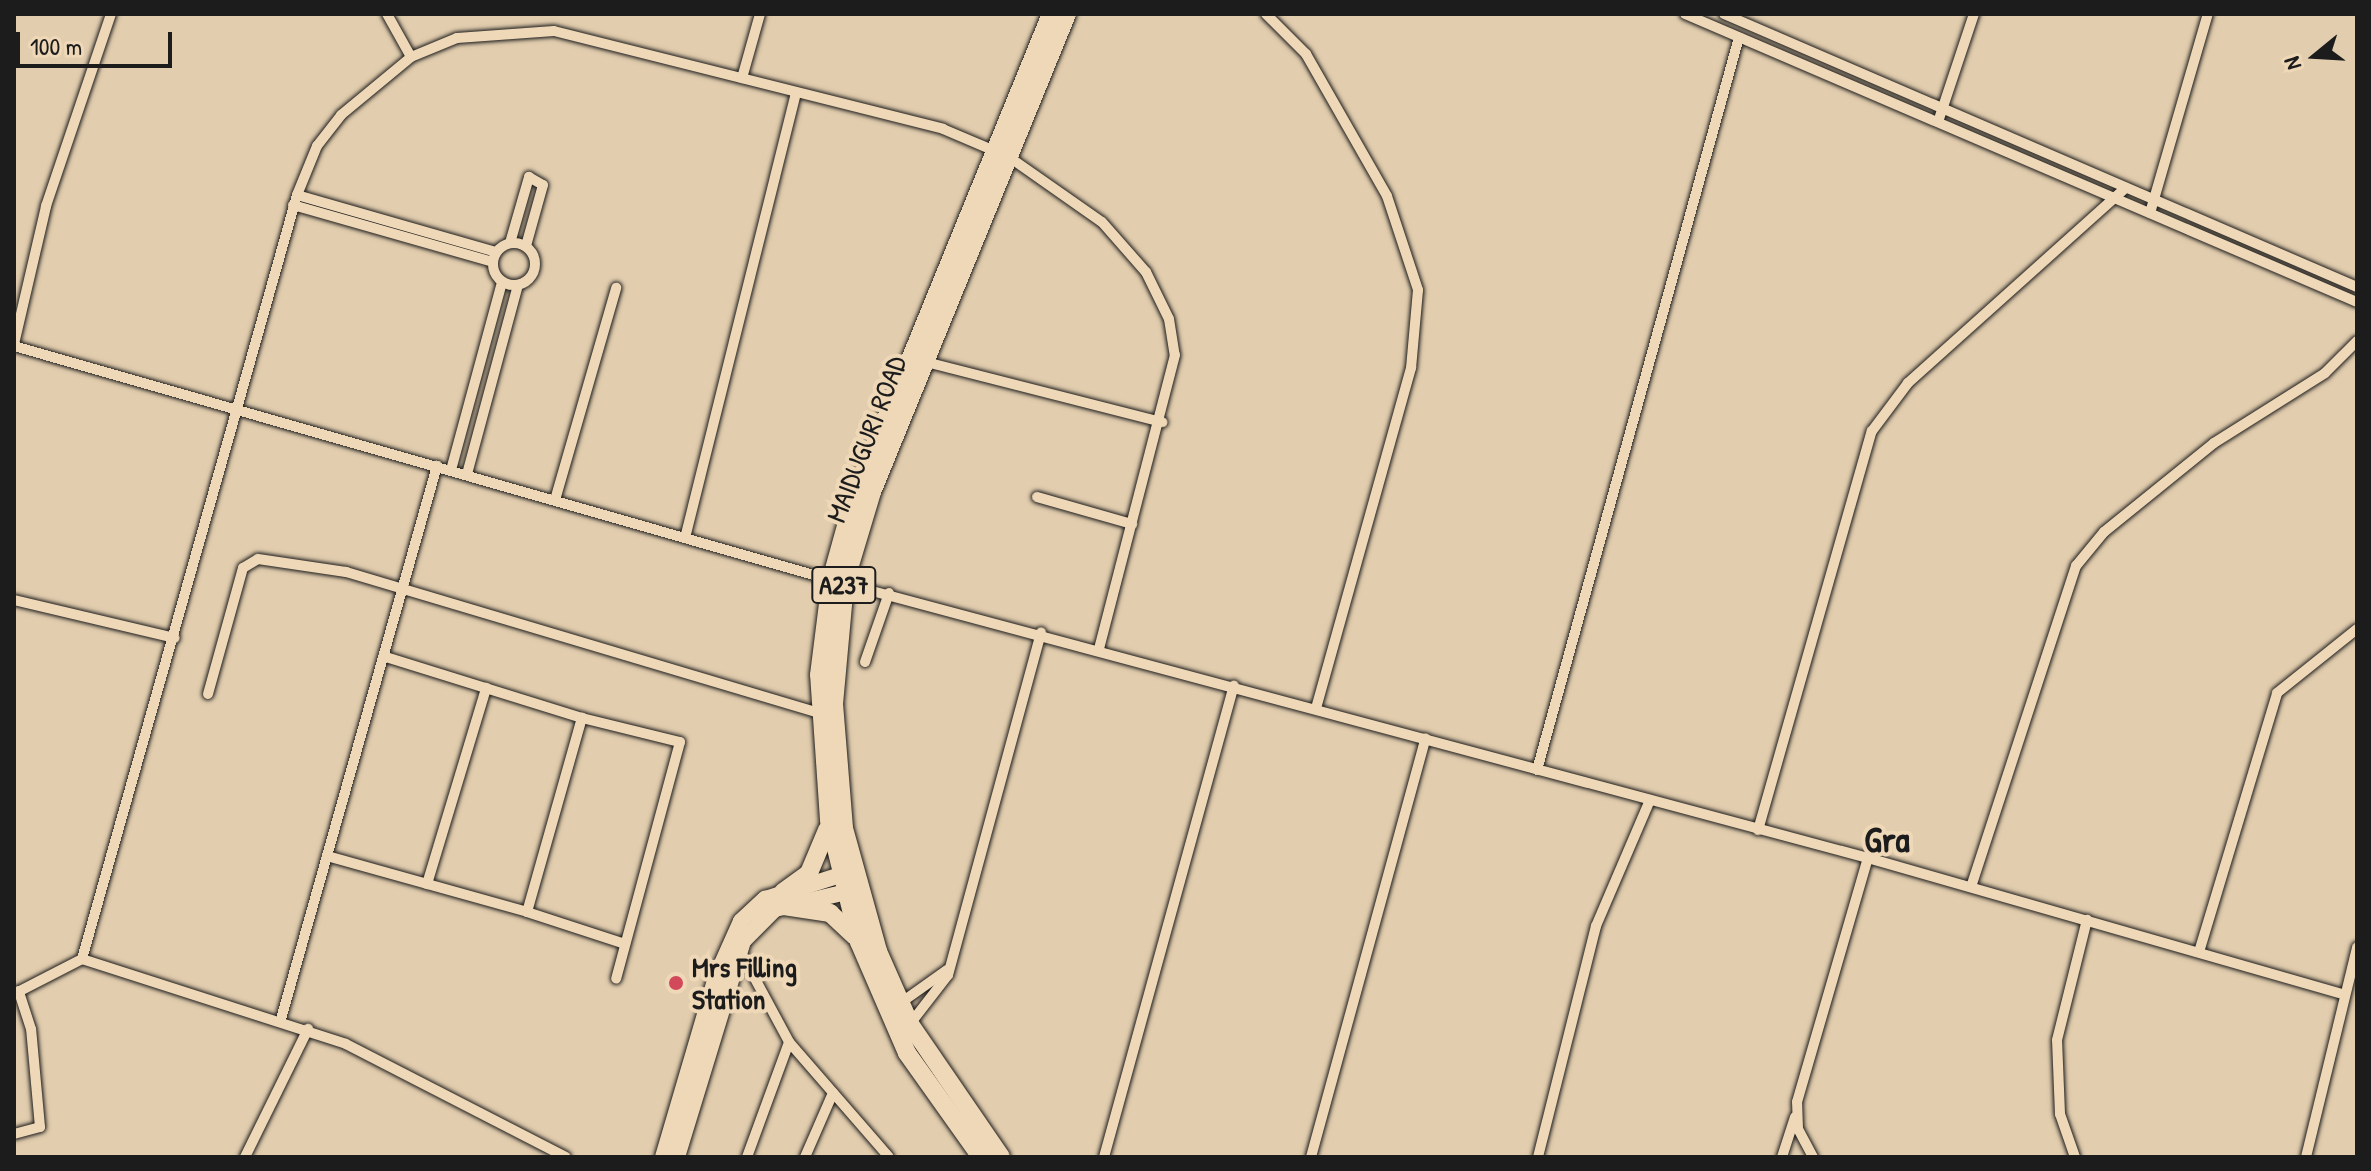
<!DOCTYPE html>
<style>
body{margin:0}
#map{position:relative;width:2371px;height:1171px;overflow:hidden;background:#e2cdae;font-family:"Patrick Hand",sans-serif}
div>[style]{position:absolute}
.roads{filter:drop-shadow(0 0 2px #1c1c1c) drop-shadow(0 0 2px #1c1c1c)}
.street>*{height:10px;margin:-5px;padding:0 5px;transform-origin:5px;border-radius:5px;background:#efd8b7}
.street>.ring{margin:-5px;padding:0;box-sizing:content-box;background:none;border:10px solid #efd8b7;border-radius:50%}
.primary>*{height:16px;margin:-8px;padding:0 8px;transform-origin:8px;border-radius:8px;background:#efd8b7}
.highway>*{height:18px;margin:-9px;padding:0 9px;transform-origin:9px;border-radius:9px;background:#efd8b7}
.dots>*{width:22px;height:22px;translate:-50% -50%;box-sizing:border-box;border:4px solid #efd8b7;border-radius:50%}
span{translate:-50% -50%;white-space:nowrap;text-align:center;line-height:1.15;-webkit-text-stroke:8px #efd8b7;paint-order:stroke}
.shield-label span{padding:2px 6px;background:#efd8b7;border:2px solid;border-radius:6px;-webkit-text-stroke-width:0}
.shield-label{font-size:26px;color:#1c1c1c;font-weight:700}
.street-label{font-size:28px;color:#1c1c1c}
.poi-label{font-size:28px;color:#1c1c1c;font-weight:700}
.left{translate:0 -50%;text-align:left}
.district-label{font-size:36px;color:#1c1c1c;font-weight:700}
.frame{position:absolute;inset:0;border:16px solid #1c1c1c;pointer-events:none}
.north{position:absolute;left:2275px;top:16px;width:80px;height:80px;-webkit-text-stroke:6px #efd8b7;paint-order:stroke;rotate:252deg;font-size:22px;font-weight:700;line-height:32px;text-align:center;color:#1c1c1c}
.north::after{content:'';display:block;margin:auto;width:28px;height:36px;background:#1c1c1c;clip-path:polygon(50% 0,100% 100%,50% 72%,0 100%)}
.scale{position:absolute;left:16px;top:32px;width:156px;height:36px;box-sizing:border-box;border:4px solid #1c1c1c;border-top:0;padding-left:10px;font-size:24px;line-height:28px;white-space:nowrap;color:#1c1c1c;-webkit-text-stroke:6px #efd8b7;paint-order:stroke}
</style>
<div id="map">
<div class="roads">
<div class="street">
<i style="left:387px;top:14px;width:49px;rotate:60.8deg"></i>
<i style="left:1266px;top:14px;width:57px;rotate:45deg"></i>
<i style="left:1306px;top:54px;width:163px;rotate:60.3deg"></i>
<i style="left:1387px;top:196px;width:99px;rotate:71.7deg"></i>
<i style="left:1418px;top:290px;width:78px;rotate:95.1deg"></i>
<i style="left:1411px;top:368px;width:353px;rotate:105.6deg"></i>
<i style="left:1685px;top:14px;width:731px;rotate:23.2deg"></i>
<i style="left:1724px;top:14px;width:689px;rotate:23.33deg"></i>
<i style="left:742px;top:78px;width:66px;rotate:-74.3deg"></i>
<i style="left:1938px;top:122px;width:114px;rotate:-71.6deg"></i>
<i style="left:297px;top:195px;width:207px;rotate:16deg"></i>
<i style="left:293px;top:205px;width:208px;rotate:15.9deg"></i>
<i style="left:2150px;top:213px;width:207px;rotate:-73.8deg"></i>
<i class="ring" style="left:493px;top:243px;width:32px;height:32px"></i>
<i style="left:510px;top:243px;width:69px;rotate:-73.9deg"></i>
<i style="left:529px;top:177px;width:16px;rotate:30deg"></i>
<i style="left:543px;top:185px;width:63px;rotate:105.6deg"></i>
<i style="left:14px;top:344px;width:142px;rotate:-76.9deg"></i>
<i style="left:46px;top:206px;width:203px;rotate:-71.3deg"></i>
<i style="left:14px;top:346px;width:850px;rotate:15.98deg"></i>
<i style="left:831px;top:580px;width:1074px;rotate:15.01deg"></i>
<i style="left:1868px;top:858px;width:491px;rotate:16deg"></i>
<i style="left:926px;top:362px;width:244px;rotate:14.3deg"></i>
<i style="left:451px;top:470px;width:195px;rotate:-74.8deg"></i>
<i style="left:467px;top:474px;width:196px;rotate:-74.9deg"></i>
<i style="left:1037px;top:497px;width:99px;rotate:15.9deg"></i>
<i style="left:555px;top:500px;width:221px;rotate:-73.9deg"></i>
<i style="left:685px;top:538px;width:459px;rotate:-76deg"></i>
<i style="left:14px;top:600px;width:165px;rotate:13.3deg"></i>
<i style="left:865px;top:662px;width:73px;rotate:-70.8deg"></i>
<i style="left:208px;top:694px;width:131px;rotate:-74.5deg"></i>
<i style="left:243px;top:568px;width:17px;rotate:-31deg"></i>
<i style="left:258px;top:559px;width:89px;rotate:8.4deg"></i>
<i style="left:346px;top:572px;width:493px;rotate:16.6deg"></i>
<i style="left:582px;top:718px;width:101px;rotate:13.8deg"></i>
<i style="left:680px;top:742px;width:245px;rotate:105.1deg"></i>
<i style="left:1537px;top:770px;width:760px;rotate:-74.59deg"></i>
<i style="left:1758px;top:830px;width:415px;rotate:-74.1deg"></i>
<i style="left:1872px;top:431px;width:60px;rotate:-53.1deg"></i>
<i style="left:1908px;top:383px;width:292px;rotate:-41.9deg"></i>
<i style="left:327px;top:856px;width:208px;rotate:15.6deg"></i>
<i style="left:527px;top:912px;width:202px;rotate:-74.2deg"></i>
<i style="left:582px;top:718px;width:208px;rotate:-162.7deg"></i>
<i style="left:427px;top:884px;width:205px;rotate:-73.2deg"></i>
<i style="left:1971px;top:887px;width:338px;rotate:-71.9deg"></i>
<i style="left:2076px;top:566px;width:44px;rotate:-50.5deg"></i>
<i style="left:2104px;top:532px;width:141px;rotate:-39deg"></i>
<i style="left:2214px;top:443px;width:131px;rotate:-32.2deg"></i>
<i style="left:2325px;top:373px;width:45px;rotate:-45deg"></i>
<i style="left:527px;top:912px;width:100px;rotate:18.1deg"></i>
<i style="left:739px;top:949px;width:106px;rotate:61.7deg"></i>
<i style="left:789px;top:1042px;width:152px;rotate:49deg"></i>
<i style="left:2199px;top:952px;width:270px;rotate:-73.2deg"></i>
<i style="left:2277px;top:693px;width:102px;rotate:-38.7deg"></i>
<i style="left:82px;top:959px;width:794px;rotate:-74.28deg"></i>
<i style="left:297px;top:195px;width:53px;rotate:-67.8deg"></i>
<i style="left:317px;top:146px;width:39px;rotate:-52deg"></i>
<i style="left:341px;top:115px;width:91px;rotate:-39.6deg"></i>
<i style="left:411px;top:57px;width:50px;rotate:-22.4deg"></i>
<i style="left:457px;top:38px;width:97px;rotate:-4.1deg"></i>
<i style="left:554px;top:31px;width:401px;rotate:14.1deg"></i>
<i style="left:943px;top:129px;width:72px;rotate:23deg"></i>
<i style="left:1009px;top:157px;width:113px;rotate:35deg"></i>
<i style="left:1102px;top:222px;width:67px;rotate:48.7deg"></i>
<i style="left:1146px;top:272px;width:52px;rotate:63.9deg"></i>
<i style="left:1169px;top:319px;width:36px;rotate:81deg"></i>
<i style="left:1175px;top:355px;width:304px;rotate:104.5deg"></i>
<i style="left:14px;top:994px;width:76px;rotate:-27.2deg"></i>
<i style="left:82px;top:959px;width:277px;rotate:17.8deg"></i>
<i style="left:346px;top:1044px;width:247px;rotate:27.2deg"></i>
<i style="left:899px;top:1004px;width:59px;rotate:-35.3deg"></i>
<i style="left:281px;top:1019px;width:575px;rotate:-74.25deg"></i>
<i style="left:910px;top:1024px;width:62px;rotate:-52.2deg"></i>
<i style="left:948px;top:975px;width:355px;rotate:-74.8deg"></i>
<i style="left:14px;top:1134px;width:27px;rotate:-15deg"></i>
<i style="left:40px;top:1127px;width:98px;rotate:-95.2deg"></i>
<i style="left:31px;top:1029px;width:40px;rotate:-108deg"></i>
<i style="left:245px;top:1157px;width:143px;rotate:-63.8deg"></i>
<i style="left:747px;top:1157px;width:122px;rotate:-69.9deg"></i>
<i style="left:805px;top:1157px;width:70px;rotate:-66.4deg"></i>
<i style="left:1104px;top:1157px;width:489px;rotate:-74.6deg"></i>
<i style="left:1311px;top:1157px;width:434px;rotate:-74.7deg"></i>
<i style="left:1538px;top:1157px;width:238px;rotate:-75.9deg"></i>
<i style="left:1596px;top:926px;width:137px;rotate:-66.8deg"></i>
<i style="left:1782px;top:1157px;width:42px;rotate:-72deg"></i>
<i style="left:1813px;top:1157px;width:32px;rotate:-118deg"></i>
<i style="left:1798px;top:1129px;width:27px;rotate:-92deg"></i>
<i style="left:1797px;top:1102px;width:254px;rotate:-73.8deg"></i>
<i style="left:2075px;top:1157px;width:46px;rotate:-109.2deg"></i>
<i style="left:2060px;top:1114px;width:74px;rotate:-92.3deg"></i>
<i style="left:2057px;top:1040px;width:124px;rotate:-76deg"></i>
<i style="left:2306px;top:1157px;width:216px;rotate:-76.3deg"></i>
</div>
<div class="primary">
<i style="left:663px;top:1157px;width:188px;rotate:-73.6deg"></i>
<i style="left:716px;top:977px;width:61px;rotate:-65.9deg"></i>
<i style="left:741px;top:921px;width:33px;rotate:-43deg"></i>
<i style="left:765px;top:899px;width:92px;rotate:-17.7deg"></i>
<i style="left:677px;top:1157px;width:226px;rotate:-73deg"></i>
<i style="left:743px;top:941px;width:45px;rotate:-45deg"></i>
<i style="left:775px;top:909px;width:85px;rotate:-13.5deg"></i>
</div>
<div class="highway">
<i style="left:783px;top:892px;width:32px;rotate:-36deg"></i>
<i style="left:809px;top:873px;width:47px;rotate:-67.3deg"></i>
<i style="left:784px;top:906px;width:47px;rotate:8.7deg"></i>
<i style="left:830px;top:913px;width:34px;rotate:43deg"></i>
<i style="left:981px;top:1157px;width:128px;rotate:-125.4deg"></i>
<i style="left:907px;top:1053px;width:121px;rotate:-113.4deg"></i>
<i style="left:859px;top:942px;width:126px;rotate:-103.8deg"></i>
<i style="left:829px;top:820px;width:145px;rotate:-93.9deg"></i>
<i style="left:819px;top:675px;width:96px;rotate:-82.8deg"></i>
<i style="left:831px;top:580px;width:86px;rotate:-74.5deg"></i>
<i style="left:854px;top:497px;width:522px;rotate:-67.81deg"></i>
<i style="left:1001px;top:1157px;width:161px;rotate:-124.4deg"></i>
<i style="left:910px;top:1024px;width:80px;rotate:-113.7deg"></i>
<i style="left:878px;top:951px;width:128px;rotate:-105.5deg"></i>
<i style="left:844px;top:828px;width:124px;rotate:-94.6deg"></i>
<i style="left:834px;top:704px;width:122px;rotate:-84.8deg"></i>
<i style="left:845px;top:582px;width:94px;rotate:-73.3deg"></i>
<i style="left:872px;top:492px;width:516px;rotate:-67.81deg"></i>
</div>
</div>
<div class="dots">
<i style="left:676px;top:983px;background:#d1495b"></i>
</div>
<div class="shield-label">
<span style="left:844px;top:585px">A237</span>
</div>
<div class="street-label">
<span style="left:866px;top:439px;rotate:-69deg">MAIDUGURI ROAD</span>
</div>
<div class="poi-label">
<span class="left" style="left:692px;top:983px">Mrs Filling<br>Station</span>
</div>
<div class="district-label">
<span style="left:1887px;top:839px">Gra</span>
</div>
<div class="frame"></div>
<div class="north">N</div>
<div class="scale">100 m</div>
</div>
